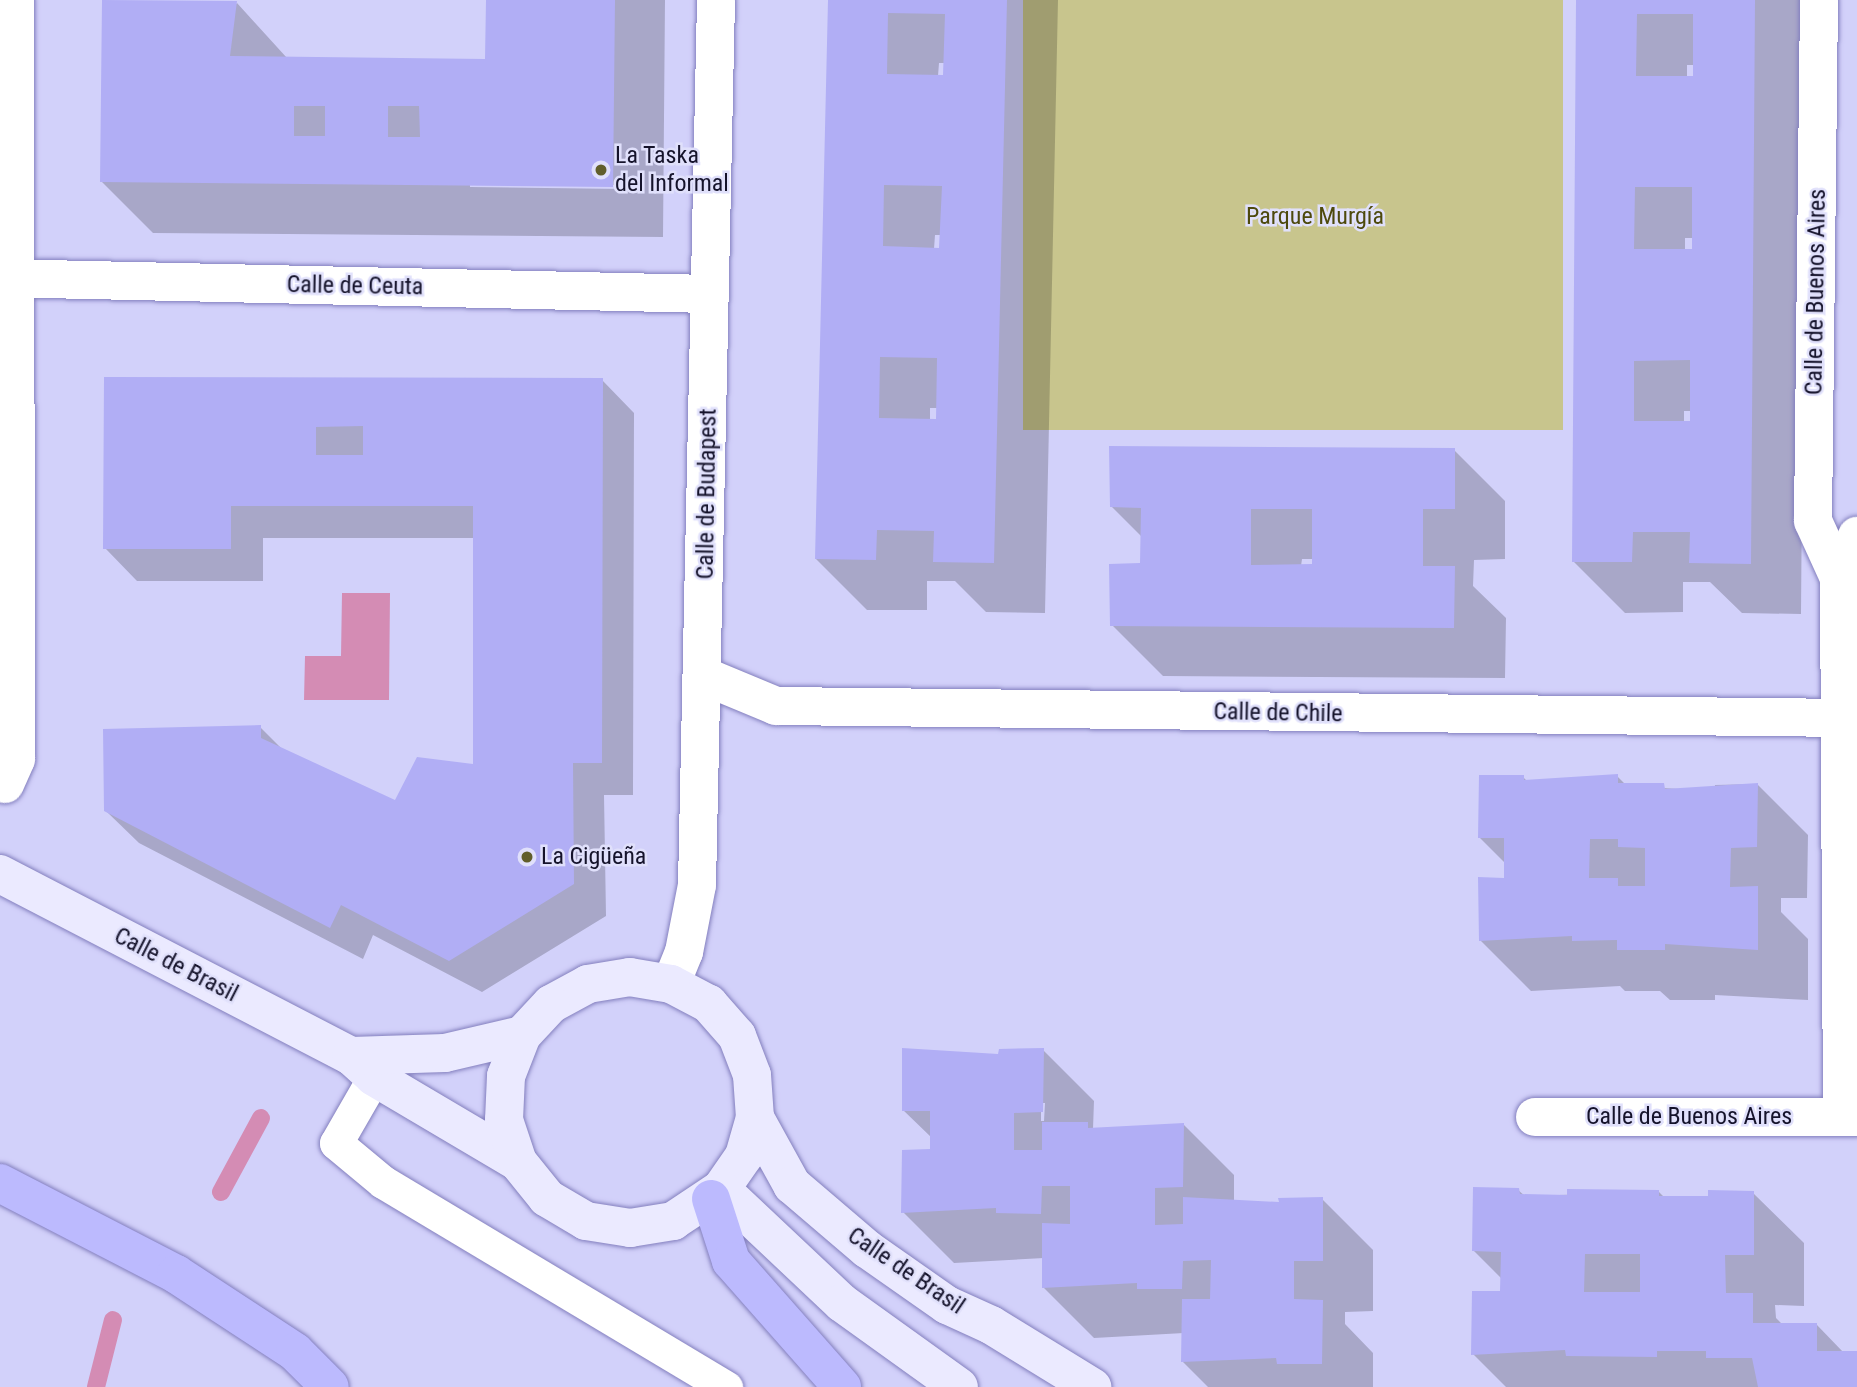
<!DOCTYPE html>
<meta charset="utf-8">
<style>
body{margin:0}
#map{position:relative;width:1857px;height:1387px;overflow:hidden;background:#d2d1fa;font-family:"Roboto Condensed",sans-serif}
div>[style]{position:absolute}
.green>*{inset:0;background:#c8c58d;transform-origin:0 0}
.water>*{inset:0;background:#d48cb4}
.shadow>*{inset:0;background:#0003}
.stream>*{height:18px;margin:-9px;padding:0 9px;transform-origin:9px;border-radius:9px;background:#d48cb4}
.building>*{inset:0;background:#b1aef5}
.roads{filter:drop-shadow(0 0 2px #837fbe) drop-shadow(0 0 2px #837fbe)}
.lane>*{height:33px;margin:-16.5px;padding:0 16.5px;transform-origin:16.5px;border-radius:16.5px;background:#fff}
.street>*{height:38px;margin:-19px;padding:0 19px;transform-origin:19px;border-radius:19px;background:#fff}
.secondary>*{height:38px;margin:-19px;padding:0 19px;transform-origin:19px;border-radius:19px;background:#ebeaff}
.highway>*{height:38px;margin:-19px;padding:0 19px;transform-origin:19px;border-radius:19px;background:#bcbafe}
.dots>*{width:19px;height:19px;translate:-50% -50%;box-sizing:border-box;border:4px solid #e0e0fb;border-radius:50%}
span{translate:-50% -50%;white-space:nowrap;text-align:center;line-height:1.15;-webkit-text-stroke:5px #e0e0fb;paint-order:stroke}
.poi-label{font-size:24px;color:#15132b}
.left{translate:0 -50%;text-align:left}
.park-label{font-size:24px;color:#4d490c}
.street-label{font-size:24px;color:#15132b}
</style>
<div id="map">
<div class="green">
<i style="left:1023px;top:0;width:540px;height:430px"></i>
</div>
<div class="water">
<i style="clip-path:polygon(342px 593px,390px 593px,389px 700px,304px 700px,305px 656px,341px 656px)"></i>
</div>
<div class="shadow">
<i style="clip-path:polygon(evenodd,488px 0,665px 0,663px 237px,153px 233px,102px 182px,237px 3px,287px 58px,487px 60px,488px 0,470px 184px,622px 185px,622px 189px,470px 187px,470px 184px)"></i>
<i style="clip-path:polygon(evenodd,829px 0,1058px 0,1045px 613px,986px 612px,955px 581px,927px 581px,927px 610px,867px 610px,816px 559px,829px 0,939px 63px,945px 63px,945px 76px,938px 76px,939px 63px,829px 0,935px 235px,942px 235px,941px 250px,934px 249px,935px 235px,829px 0,930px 408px,938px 408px,938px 421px,930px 421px,930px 408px)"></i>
<i style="clip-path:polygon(evenodd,1577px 0,1806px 0,1801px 614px,1742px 613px,1710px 582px,1683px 582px,1683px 612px,1625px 613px,1574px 562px,1577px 0,1687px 65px,1694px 65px,1694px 78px,1687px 78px,1687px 65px,1577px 0,1685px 238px,1694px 238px,1694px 251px,1685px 251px,1685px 238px,1577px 0,1684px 411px,1692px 411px,1692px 423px,1684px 423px,1684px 411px)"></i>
<i style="clip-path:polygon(106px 379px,602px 380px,634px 413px,633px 795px,604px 795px,606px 916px,482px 992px,373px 935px,363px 959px,139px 843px,106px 811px,260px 727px,282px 749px,395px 802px,474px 766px,475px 538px,263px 538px,263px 581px,137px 581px,105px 548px)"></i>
<i style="clip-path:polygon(evenodd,1454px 450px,1505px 501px,1505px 559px,1474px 560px,1473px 586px,1506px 618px,1505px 678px,1163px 676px,1112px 625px,1142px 565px,1142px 537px,1111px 506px,1454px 450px,1302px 559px,1314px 559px,1314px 565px,1301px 566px,1302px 559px)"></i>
<i style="clip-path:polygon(1617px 776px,1627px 786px,1715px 791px,1715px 785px,1757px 784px,1808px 835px,1807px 898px,1781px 898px,1781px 912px,1808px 939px,1808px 1000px,1715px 995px,1715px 1000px,1670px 1000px,1660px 991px,1625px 991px,1620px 986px,1531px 991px,1480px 940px,1506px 880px,1506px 864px,1480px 838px,1523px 777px,1527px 781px)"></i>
<i style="clip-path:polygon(evenodd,1043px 1050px,1094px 1101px,1093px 1129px,1183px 1124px,1234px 1175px,1234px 1202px,1281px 1204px,1322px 1199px,1373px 1250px,1373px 1311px,1345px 1312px,1345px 1324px,1373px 1353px,1373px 1387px,1208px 1387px,1183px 1362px,1184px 1333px,1094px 1338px,1043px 1287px,1044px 1258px,954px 1263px,903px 1212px,932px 1151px,932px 1138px,903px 1110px,1000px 1055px,1043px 1050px,1041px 1103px,1045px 1103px,1044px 1121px,1041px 1121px,1041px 1103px)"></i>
<i style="clip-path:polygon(1518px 1190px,1525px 1196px,1659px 1192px,1665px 1198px,1682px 1198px,1753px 1193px,1804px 1243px,1804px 1306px,1775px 1305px,1776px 1318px,1783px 1325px,1817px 1325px,1844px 1353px,1857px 1353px,1857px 1326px,1857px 1387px,1506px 1387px,1473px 1354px,1502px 1292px,1502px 1279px,1473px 1250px)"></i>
</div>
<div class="stream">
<i style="left:221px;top:1192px;width:84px;rotate:-61.6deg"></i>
<i style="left:96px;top:1387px;width:69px;rotate:-75.8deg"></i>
</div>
<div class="building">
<i style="clip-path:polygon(evenodd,102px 0,237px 1px,230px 56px,485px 59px,486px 0,615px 0,613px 187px,100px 182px,102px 0,294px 106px,325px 106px,325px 136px,294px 136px,294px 106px,102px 0,388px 106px,419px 106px,420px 137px,388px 137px,388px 106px)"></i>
<i style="clip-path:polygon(evenodd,828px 0,1007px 0,994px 563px,933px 562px,934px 531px,877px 530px,876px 560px,815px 559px,828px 0,888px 13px,945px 14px,943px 75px,887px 74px,888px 13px,828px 0,884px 185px,942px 186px,939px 248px,883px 246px,884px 185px,828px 0,880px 357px,937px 358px,936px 419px,879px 418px,880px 357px)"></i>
<i style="clip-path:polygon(evenodd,1576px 0,1755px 0,1751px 564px,1689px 563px,1690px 532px,1633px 532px,1632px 562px,1572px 562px,1576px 0,1637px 14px,1693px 14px,1693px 76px,1636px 76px,1637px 14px,1576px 0,1635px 187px,1692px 187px,1692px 249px,1634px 249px,1635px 187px,1576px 0,1690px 360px,1690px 421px,1634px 421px,1634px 361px,1690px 360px)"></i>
<i style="clip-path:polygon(evenodd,104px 377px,603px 378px,602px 763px,573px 763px,574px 884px,449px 961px,341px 905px,330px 928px,104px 811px,103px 729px,261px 725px,261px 738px,395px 800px,417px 757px,473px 764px,473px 506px,231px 506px,231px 549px,103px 549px,104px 377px,363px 426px,363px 455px,316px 455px,316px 427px,363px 426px)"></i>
<i style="clip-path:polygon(evenodd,1109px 446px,1455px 448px,1455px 509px,1423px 509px,1423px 566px,1455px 566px,1454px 628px,1110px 626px,1109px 564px,1140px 563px,1141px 508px,1110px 507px,1109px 446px,1251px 509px,1312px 509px,1312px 564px,1251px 565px,1251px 509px)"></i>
<i style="clip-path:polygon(evenodd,1618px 774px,1618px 783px,1664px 783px,1665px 789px,1758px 783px,1757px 847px,1731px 848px,1730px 887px,1758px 886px,1758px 950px,1665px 944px,1665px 950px,1617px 950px,1617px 940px,1572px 941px,1572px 936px,1479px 941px,1478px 877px,1504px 878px,1504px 838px,1478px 838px,1479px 775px,1524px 775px,1524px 780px,1618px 774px,1590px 839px,1618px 839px,1618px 847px,1645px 848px,1645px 886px,1618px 886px,1618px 878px,1589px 878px,1590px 839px)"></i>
<i style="clip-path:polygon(902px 1048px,998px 1054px,999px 1049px,1044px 1048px,1043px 1112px,1014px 1113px,1014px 1150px,1042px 1150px,1042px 1122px,1088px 1122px,1088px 1128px,1184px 1123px,1183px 1187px,1155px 1188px,1155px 1225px,1183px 1224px,1183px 1197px,1279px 1202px,1278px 1198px,1323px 1197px,1323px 1261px,1294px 1261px,1294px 1299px,1323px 1300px,1322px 1364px,1277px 1364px,1276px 1358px,1181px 1362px,1182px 1299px,1210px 1299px,1211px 1260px,1183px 1261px,1182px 1289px,1137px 1289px,1137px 1283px,1042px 1288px,1042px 1223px,1070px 1224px,1070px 1186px,1042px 1186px,1041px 1214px,996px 1213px,996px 1208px,901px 1213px,902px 1150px,930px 1149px,930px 1111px,902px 1111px)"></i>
<i style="clip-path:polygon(evenodd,1473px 1187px,1519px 1188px,1520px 1194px,1567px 1195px,1567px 1189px,1659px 1190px,1659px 1196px,1708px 1196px,1708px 1190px,1754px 1191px,1754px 1255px,1725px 1255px,1726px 1293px,1753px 1293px,1753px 1323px,1817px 1323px,1817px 1351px,1857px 1351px,1857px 1387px,1758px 1387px,1752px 1358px,1706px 1358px,1706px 1351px,1657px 1351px,1657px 1357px,1566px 1356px,1565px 1350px,1471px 1355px,1472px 1291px,1500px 1291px,1501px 1252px,1472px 1251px,1473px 1187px,1585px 1254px,1640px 1254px,1640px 1292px,1584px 1292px,1585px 1254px)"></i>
</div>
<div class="roads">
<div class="lane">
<i style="left:374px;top:1077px;width:76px;rotate:119.9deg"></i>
<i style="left:336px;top:1143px;width:61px;rotate:39.7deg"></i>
<i style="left:383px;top:1182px;width:400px;rotate:30.9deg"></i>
</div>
<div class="street">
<i style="left:1819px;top:0;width:521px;rotate:90.66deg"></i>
<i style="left:1813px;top:521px;width:63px;rotate:65.5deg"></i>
<i style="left:1839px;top:578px;width:539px;rotate:89.68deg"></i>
<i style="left:0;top:278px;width:710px;rotate:1.29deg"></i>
<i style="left:1839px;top:578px;width:46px;rotate:-66.8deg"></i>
<i style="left:704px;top:676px;width:78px;rotate:22.6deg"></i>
<i style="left:776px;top:706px;width:1081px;rotate:0.64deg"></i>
<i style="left:5px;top:784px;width:27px;rotate:-66deg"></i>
<i style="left:16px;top:759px;width:759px;rotate:-90.08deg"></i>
<i style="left:671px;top:984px;width:35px;rotate:-68deg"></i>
<i style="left:684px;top:952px;width:68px;rotate:-79deg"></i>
<i style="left:697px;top:885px;width:885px;rotate:-88.77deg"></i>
<i style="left:1535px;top:1117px;width:322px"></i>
</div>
<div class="secondary">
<i style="left:0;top:874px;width:395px;rotate:27.4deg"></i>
<i style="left:351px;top:1056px;width:31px;rotate:42deg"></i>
<i style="left:374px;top:1077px;width:167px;rotate:30.6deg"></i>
<i style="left:518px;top:1162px;width:46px;rotate:51.1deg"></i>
<i style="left:547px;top:1198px;width:45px;rotate:30.5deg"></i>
<i style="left:586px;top:1221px;width:45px;rotate:9deg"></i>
<i style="left:630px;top:1228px;width:44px;rotate:-9.2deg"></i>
<i style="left:673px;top:1221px;width:58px;rotate:-33.7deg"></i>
<i style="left:721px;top:1189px;width:40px;rotate:-55.1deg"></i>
<i style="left:744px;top:1156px;width:40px;rotate:-74deg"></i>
<i style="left:755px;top:1118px;width:43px;rotate:-94deg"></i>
<i style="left:752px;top:1075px;width:42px;rotate:-111deg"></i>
<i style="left:737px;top:1036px;width:43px;rotate:-131.2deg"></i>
<i style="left:709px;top:1004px;width:43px;rotate:-152.2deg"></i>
<i style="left:671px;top:984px;width:42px;rotate:-170.3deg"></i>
<i style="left:630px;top:977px;width:43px;rotate:170.5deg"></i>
<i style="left:588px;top:984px;width:42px;rotate:151.6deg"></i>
<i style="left:551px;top:1004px;width:42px;rotate:133.1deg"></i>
<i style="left:522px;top:1035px;width:44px;rotate:111.3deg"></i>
<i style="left:506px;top:1076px;width:44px;rotate:92.6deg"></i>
<i style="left:504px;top:1120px;width:44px;rotate:71.6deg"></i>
<i style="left:351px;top:1056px;width:94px;rotate:-1.8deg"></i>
<i style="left:445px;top:1053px;width:79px;rotate:-13.2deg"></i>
<i style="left:755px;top:1118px;width:77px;rotate:61.1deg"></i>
<i style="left:792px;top:1185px;width:99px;rotate:40.5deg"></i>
<i style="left:867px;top:1249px;width:98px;rotate:35deg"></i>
<i style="left:947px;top:1305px;width:48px;rotate:24.4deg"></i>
<i style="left:991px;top:1325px;width:119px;rotate:31.5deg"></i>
<i style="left:721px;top:1189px;width:166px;rotate:43.3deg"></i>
<i style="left:842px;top:1303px;width:144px;rotate:35.7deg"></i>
</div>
<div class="highway">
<i style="left:0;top:1183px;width:198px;rotate:27.3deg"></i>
<i style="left:176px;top:1274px;width:142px;rotate:33.2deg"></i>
<i style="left:295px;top:1352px;width:49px;rotate:45deg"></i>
<i style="left:711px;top:1199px;width:65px;rotate:72.1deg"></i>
<i style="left:731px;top:1261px;width:168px;rotate:48.6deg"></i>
</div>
</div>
<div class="dots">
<i style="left:601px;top:170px;background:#615e2b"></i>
<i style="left:527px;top:857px;background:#615e2b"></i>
</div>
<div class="poi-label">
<span class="left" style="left:615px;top:170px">La Taska<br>del Informal</span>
<span class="left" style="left:541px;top:857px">La Cigüeña</span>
</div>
<div class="park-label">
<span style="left:1315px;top:217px">Parque Murgía</span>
</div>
<div class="street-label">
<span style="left:355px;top:286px;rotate:1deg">Calle de Ceuta</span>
<span style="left:1816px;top:292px;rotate:-89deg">Calle de Buenos Aires</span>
<span style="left:707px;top:494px;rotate:-89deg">Calle de Budapest</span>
<span style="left:1278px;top:713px;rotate:1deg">Calle de Chile</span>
<span style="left:176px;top:965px;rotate:27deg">Calle de Brasil</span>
<span style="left:1689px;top:1117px">Calle de Buenos Aires</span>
<span style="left:906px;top:1271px;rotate:34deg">Calle de Brasil</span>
</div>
</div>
